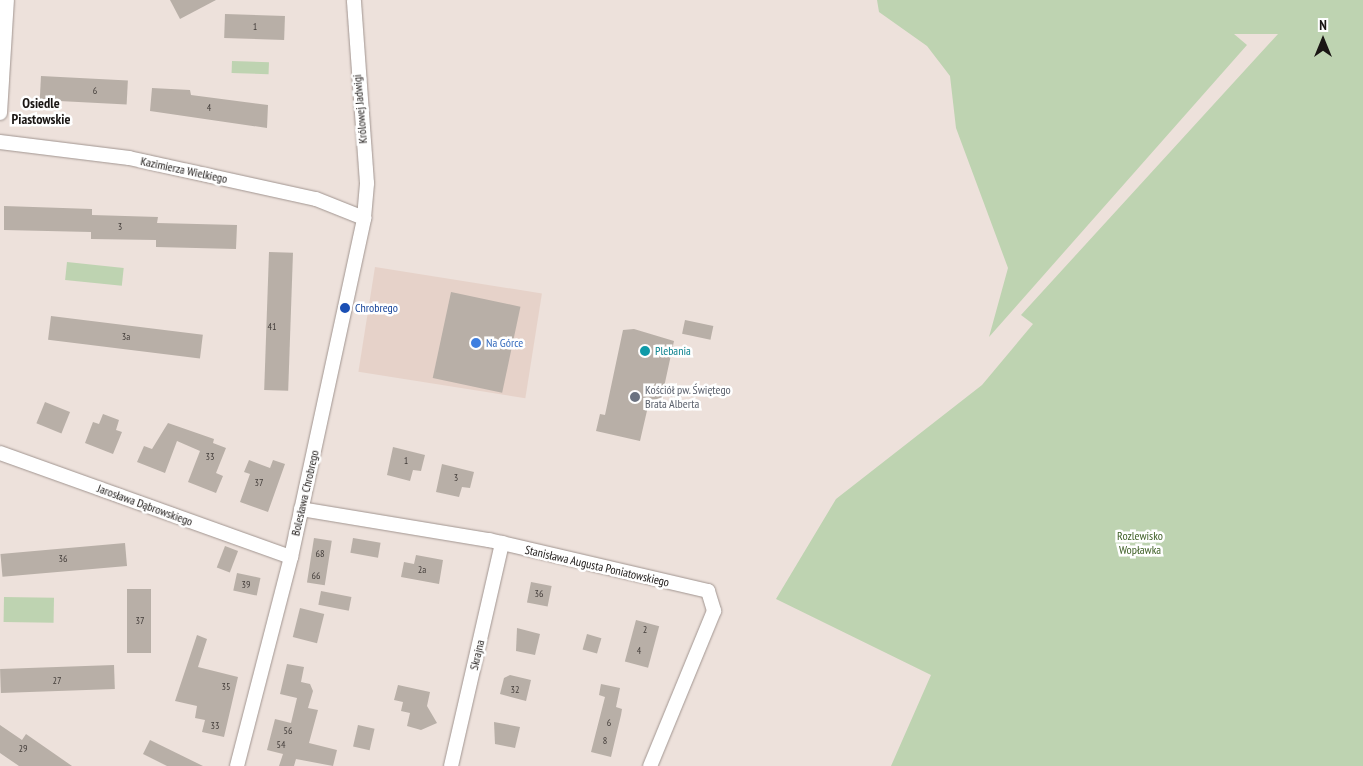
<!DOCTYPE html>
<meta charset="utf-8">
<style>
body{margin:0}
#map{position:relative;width:1363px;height:766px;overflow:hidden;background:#ede1db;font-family:"PT Sans Narrow",sans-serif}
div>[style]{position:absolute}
.built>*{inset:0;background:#e6d2c9;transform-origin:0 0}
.green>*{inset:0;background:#bed3b1;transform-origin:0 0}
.building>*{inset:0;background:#b8afa7;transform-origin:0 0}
.roads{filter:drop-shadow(0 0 1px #a19590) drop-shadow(0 0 1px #a19590)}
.street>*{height:14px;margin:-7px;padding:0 7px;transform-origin:7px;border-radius:7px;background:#fff}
.dots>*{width:14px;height:14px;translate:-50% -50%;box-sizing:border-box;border:2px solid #fff;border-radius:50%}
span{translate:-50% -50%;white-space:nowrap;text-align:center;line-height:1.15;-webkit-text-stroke:5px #fff;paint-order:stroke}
.number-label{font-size:10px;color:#423c39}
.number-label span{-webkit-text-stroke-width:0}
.street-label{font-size:12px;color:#1a1614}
.transit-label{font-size:12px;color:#164399}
.left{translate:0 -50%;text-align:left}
.shop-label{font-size:12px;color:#366cbe}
.culture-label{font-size:12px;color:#0d838f}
.worship-label{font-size:12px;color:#5b616d}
.park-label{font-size:12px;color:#406128}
.neighbourhood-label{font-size:14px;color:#1a1614;font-weight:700}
.north{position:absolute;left:1298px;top:15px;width:50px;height:50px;-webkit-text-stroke:4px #fff;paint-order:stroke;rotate:0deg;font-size:14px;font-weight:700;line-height:20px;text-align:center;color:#1a1614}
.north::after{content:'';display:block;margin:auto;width:18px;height:22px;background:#1a1614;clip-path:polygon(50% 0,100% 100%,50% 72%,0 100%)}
</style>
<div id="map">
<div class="built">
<i style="left:375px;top:267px;width:169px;height:106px;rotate:9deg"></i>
</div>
<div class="green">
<i style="clip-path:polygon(877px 0,1363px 0,1363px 766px,891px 766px,931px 675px,776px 599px,836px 499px,982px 385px,1033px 324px,1021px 315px,1278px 34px,1234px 34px,1247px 45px,989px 337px,1008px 268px,956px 128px,950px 76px,927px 46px,879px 12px)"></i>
<i style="left:232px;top:61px;width:37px;height:12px;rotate:2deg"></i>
<i style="left:67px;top:262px;width:57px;height:18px;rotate:6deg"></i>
<i style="left:4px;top:597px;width:50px;height:25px;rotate:1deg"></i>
</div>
<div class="building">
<i style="clip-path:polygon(170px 0,216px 0,180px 19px)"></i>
<i style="left:225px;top:14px;width:60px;height:24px;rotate:2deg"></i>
<i style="left:41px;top:76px;width:87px;height:24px;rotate:3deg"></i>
<i style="clip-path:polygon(152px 88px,190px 90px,191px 95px,268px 105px,267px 128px,150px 111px)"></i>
<i style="clip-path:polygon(4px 206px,92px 209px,92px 215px,158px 217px,157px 223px,237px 225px,236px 249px,156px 247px,156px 240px,91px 239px,91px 232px,4px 230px)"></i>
<i style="left:269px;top:252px;width:24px;height:138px;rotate:2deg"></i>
<i style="left:451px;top:292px;width:71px;height:88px;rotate:12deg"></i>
<i style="left:51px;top:316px;width:153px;height:24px;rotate:7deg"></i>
<i style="left:685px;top:320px;width:29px;height:14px;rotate:12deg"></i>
<i style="clip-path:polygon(634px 329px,674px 341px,661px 401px,649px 402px,640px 441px,596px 431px,600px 414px,605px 415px,623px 330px)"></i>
<i style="left:45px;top:402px;width:27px;height:23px;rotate:22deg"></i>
<i style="clip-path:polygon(103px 414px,119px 420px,116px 430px,122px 432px,113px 454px,85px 443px,93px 422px,99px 424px)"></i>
<i style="clip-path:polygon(168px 423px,214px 439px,213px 443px,226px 448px,216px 473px,223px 476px,216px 493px,188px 482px,200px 451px,177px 441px,165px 473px,137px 462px,144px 446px,152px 449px)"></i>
<i style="clip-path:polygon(393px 447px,425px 455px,421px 471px,413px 470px,410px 481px,387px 475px)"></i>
<i style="clip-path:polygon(249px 460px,270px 468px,273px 460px,285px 464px,268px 512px,240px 502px,250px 474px,244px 472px)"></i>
<i style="clip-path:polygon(442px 464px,474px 472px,470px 488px,462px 487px,459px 497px,436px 492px)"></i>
<i style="left:314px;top:538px;width:18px;height:45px;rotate:9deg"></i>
<i style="left:353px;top:538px;width:28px;height:15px;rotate:10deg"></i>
<i style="left:125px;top:543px;width:23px;height:125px;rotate:85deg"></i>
<i style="left:225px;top:546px;width:14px;height:23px;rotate:21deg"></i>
<i style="clip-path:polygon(416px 555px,443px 560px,439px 584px,401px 577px,404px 562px,414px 564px)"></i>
<i style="left:237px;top:573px;width:24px;height:18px;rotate:12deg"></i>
<i style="left:531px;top:582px;width:21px;height:21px;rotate:11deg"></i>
<i style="left:127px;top:589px;width:24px;height:64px"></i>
<i style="left:321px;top:591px;width:31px;height:14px;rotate:11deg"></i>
<i style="left:300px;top:608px;width:25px;height:30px;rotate:14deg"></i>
<i style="left:636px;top:620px;width:24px;height:43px;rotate:15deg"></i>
<i style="clip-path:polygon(517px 628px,540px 634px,535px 655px,516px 651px)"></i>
<i style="left:587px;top:634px;width:15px;height:16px;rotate:16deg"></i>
<i style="clip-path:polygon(197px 635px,207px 639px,198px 667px,238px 677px,224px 737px,202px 732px,205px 720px,195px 718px,197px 706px,175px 701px)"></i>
<i style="clip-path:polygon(287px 664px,304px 667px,301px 682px,310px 684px,313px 691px,308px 708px,318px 710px,309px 743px,337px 750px,333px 766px,296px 759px,294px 766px,279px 766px,283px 754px,267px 750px,275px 719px,291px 723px,297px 698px,280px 694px)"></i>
<i style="left:114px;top:665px;width:24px;height:114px;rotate:88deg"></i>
<i style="clip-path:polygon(510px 675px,531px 680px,526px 701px,500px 694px,504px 678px)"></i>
<i style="clip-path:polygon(601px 684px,620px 688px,616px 707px,622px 709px,621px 715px,611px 757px,591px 752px,605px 697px,599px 695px)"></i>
<i style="clip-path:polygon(398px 685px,430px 692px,427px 706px,437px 723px,421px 730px,407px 726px,410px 713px,401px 711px,403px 702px,394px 700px)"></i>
<i style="clip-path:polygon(494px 722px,520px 727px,515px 748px,495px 744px)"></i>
<i style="clip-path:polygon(0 725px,22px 740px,26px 734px,72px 766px,19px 766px,0 753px)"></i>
<i style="left:358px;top:725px;width:17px;height:22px;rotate:13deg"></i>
<i style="clip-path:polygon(150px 740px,203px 766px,167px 766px,143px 754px)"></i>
</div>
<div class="roads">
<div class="street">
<i style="left:0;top:113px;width:113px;rotate:-86.5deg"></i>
<i style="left:0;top:142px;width:130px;rotate:7.1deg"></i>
<i style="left:129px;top:158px;width:191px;rotate:12.4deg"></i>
<i style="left:316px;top:199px;width:52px;rotate:21.6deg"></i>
<i style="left:0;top:453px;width:309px;rotate:19.7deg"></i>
<i style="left:301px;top:509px;width:191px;rotate:9.4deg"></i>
<i style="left:489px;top:540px;width:225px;rotate:13.1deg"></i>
<i style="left:708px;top:591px;width:21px;rotate:73deg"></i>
<i style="left:714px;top:611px;width:168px;rotate:112.4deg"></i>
<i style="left:237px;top:766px;width:216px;rotate:-75.5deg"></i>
<i style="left:291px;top:557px;width:347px;rotate:-77.8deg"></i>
<i style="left:364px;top:218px;width:35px;rotate:-85deg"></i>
<i style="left:367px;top:183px;width:183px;rotate:-94.1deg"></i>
<i style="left:451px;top:766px;width:229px;rotate:-77.1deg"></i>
</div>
</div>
<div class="dots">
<i style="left:345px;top:308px;background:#1a4fb4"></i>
<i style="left:476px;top:343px;background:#3f7fe0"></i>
<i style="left:645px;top:351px;background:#0f9aa8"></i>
<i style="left:635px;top:397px;background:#6b7280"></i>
</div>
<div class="number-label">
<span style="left:255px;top:27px">1</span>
<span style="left:95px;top:91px">6</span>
<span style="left:209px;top:108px">4</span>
<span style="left:120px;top:227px">3</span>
<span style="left:272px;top:327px">41</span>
<span style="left:126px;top:337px">3a</span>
<span style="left:210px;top:457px">33</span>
<span style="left:406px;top:461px">1</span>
<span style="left:456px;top:478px">3</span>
<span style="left:259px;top:483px">37</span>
<span style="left:320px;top:554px">68</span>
<span style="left:63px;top:559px">36</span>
<span style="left:422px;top:570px">2a</span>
<span style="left:316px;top:576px">66</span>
<span style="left:246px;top:585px">39</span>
<span style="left:539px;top:594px">36</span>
<span style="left:140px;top:621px">37</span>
<span style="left:645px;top:630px">2</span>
<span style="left:639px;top:651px">4</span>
<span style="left:57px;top:681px">27</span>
<span style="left:226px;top:687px">35</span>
<span style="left:515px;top:690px">32</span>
<span style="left:609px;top:723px">6</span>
<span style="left:215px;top:726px">33</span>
<span style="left:288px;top:731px">56</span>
<span style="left:605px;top:741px">8</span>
<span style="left:281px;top:745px">54</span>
<span style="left:23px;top:749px">29</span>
</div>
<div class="street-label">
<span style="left:360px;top:109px;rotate:-95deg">Królowej Jadwigi</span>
<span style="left:184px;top:170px;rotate:12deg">Kazimierza Wielkiego</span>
<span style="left:305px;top:493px;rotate:-77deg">Bolesława Chrobrego</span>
<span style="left:145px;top:505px;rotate:20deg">Jarosława Dąbrowskiego</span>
<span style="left:597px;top:566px;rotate:13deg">Stanisława Augusta Poniatowskiego</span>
<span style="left:477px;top:655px;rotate:-77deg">Skrajna</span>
</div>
<div class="transit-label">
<span class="left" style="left:355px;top:308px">Chrobrego</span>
</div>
<div class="shop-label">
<span class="left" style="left:486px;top:343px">Na Górce</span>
</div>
<div class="culture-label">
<span class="left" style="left:655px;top:351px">Plebania</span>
</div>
<div class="worship-label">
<span class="left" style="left:645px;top:397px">Kościół pw. Świętego<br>Brata Alberta</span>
</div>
<div class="park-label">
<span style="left:1140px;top:543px">Rozlewisko<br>Wopławka</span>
</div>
<div class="neighbourhood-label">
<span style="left:41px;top:111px">Osiedle<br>Piastowskie</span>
</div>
<div class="north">N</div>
</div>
